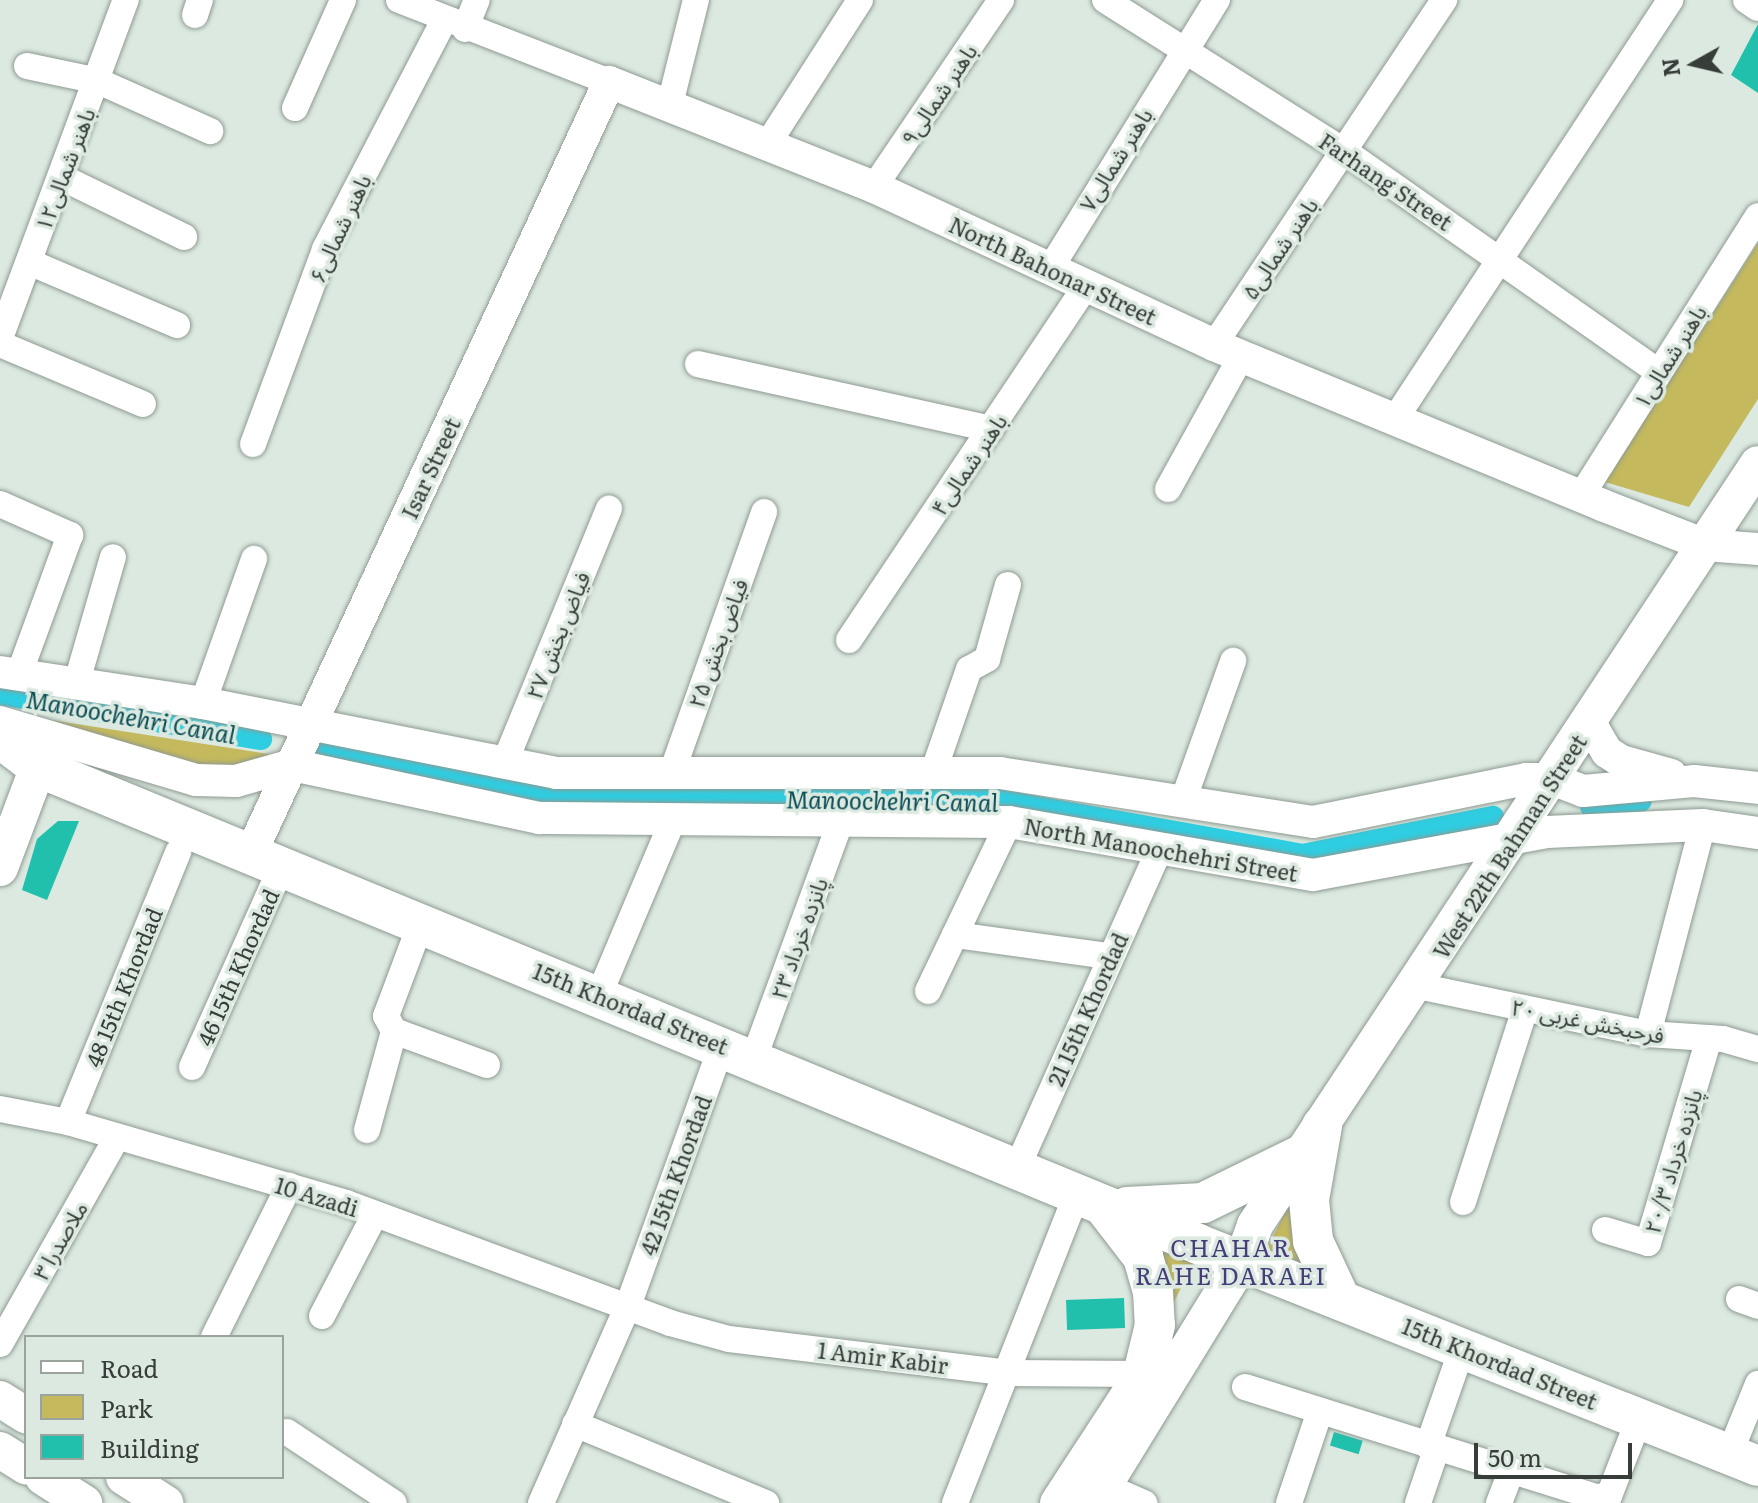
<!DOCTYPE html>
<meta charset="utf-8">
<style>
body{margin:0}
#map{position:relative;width:1758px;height:1503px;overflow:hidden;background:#dce9e0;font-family:Literata,"Noto Sans Arabic",serif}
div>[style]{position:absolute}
.green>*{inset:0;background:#c4b95d}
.canal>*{height:22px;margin:-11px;padding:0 11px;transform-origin:11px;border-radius:11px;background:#2fcde1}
.building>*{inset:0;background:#20c0ac;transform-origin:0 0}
.roads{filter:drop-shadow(0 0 2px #8e9a92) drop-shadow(0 0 2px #8e9a92)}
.minor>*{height:26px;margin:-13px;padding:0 13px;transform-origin:13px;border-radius:13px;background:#fff}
.tertiary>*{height:32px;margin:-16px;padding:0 16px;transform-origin:16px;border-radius:16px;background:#fff}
.secondary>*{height:36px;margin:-18px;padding:0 18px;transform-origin:18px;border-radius:18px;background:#fff}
.primary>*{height:40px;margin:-20px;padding:0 20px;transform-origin:20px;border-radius:20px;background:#fff}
span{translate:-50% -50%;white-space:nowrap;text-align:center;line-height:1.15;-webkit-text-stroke:7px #dce9e0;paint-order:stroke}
.street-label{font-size:22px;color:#373d39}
.water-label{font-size:24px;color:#0a4d55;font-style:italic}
.neighbourhood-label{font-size:24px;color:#443d7a;letter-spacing:2px}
.legend{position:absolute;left:24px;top:1335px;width:260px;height:144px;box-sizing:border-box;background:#dce9e0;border:2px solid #9aa49d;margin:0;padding:10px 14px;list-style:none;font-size:24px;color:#373d39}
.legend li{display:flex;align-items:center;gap:16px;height:40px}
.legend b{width:40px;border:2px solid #9aa49d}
.north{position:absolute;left:1654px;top:24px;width:80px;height:80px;-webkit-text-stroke:6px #dce9e0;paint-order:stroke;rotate:262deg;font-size:22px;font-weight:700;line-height:32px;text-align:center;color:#373d39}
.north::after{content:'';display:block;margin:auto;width:28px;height:36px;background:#373d39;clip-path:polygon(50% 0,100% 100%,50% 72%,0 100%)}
.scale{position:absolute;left:1474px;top:1443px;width:158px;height:36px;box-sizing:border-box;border:4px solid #373d39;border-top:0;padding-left:10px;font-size:24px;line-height:28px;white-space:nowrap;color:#373d39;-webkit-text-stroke:6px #dce9e0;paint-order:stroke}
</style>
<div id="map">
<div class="green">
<i style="clip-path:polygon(1758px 243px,1758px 399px,1689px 507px,1605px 482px)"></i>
<i style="clip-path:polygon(51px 720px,269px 754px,263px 769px,214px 774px)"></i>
<i style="clip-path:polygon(1298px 1187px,1309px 1266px,1267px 1248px)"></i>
<i style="clip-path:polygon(1144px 1238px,1196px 1258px,1171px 1308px)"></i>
</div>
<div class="canal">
<i style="left:0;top:694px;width:265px;rotate:9.8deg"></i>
<i style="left:326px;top:750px;width:265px;rotate:10.9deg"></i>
<i style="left:586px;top:800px;width:395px;rotate:-0.4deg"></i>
<i style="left:981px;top:797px;width:326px;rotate:10.2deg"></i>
<i style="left:1302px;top:855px;width:195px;rotate:-11.3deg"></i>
<i style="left:1591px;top:807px;width:50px;rotate:-6.8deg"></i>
</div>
<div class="building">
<i style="clip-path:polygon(1758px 24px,1758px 93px,1731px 75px)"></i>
<i style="clip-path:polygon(58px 821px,79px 821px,47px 900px,22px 890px,37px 839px)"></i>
<i style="left:1124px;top:1298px;width:30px;height:58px;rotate:88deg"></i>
<i style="left:1334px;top:1432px;width:30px;height:14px;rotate:17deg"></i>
</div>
<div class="roads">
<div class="minor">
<i style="left:399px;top:0;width:225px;rotate:21.3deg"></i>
<i style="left:1105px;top:0;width:283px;rotate:32.3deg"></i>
<i style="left:1344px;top:151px;width:385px;rotate:35.1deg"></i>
<i style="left:1746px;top:0;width:14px;rotate:34deg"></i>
<i style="left:195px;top:15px;width:16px;rotate:-72deg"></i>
<i style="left:465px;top:29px;width:31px;rotate:-68deg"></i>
<i style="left:27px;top:66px;width:73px;rotate:11.9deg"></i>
<i style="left:98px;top:81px;width:123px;rotate:24.1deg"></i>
<i style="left:670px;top:104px;width:107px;rotate:-76deg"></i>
<i style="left:295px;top:108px;width:118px;rotate:-66deg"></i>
<i style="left:767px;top:145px;width:172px;rotate:-57.3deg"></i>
<i style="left:61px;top:177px;width:137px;rotate:26deg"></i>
<i style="left:874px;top:187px;width:226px;rotate:-55.8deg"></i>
<i style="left:29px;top:262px;width:161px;rotate:23.1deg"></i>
<i style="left:1050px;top:269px;width:317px;rotate:-58.2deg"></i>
<i style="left:0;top:338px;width:361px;rotate:-69.6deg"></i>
<i style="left:0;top:344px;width:155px;rotate:22.8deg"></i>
<i style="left:1214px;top:345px;width:415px;rotate:-56.3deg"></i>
<i style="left:698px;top:364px;width:300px;rotate:12.5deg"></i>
<i style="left:1397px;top:416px;width:498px;rotate:-56.7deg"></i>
<i style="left:253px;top:444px;width:208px;rotate:-69.7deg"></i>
<i style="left:325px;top:249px;width:258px;rotate:-62.5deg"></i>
<i style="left:1168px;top:489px;width:153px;rotate:-61.1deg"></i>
<i style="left:1581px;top:496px;width:331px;rotate:-57.7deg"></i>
<i style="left:0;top:504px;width:77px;rotate:23.9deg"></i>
<i style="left:70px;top:535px;width:151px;rotate:110.1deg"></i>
<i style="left:849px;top:640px;width:425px;rotate:-56.2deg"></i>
<i style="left:76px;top:685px;width:133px;rotate:-73.9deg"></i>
<i style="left:203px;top:703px;width:153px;rotate:-70.5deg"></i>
<i style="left:505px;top:762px;width:274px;rotate:-67.7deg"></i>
<i style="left:933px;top:773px;width:110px;rotate:-70.9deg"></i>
<i style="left:969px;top:669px;width:21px;rotate:-29deg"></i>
<i style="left:987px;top:659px;width:77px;rotate:-74.2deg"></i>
<i style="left:671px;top:775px;width:279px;rotate:-70.5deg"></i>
<i style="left:1183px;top:801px;width:149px;rotate:-70.3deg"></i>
<i style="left:955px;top:935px;width:155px;rotate:7.8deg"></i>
<i style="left:1418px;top:986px;width:235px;rotate:11.8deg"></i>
<i style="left:1648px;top:1034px;width:75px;rotate:3.8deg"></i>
<i style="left:1723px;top:1039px;width:36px;rotate:16deg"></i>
<i style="left:928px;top:991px;width:187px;rotate:-64.4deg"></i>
<i style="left:599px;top:995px;width:190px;rotate:-67.1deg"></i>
<i style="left:394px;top:1031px;width:17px;rotate:-118deg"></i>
<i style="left:386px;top:1016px;width:99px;rotate:-69.4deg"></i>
<i style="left:394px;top:1031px;width:99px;rotate:20.1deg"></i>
<i style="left:1648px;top:1034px;width:216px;rotate:-75.3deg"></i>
<i style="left:754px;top:1058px;width:257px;rotate:-69.9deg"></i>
<i style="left:192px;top:1067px;width:220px;rotate:-65.9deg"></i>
<i style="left:0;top:1109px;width:69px;rotate:10.8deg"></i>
<i style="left:68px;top:1122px;width:290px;rotate:16.2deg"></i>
<i style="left:346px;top:1203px;width:346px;rotate:20.3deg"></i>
<i style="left:670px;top:1323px;width:61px;rotate:15.2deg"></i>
<i style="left:729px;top:1339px;width:282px;rotate:6.9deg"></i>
<i style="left:1009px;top:1373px;width:134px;rotate:0.4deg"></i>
<i style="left:68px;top:1122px;width:292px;rotate:-67.8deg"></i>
<i style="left:367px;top:1130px;width:103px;rotate:-74.7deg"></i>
<i style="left:1017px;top:1168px;width:347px;rotate:-65.9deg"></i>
<i style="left:1463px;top:1202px;width:203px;rotate:-72.2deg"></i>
<i style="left:1605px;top:1230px;width:45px;rotate:16.8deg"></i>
<i style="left:1648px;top:1243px;width:214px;rotate:-73.4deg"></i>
<i style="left:1739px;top:1299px;width:20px;rotate:20deg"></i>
<i style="left:322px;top:1316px;width:115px;rotate:-62.5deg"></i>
<i style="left:214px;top:1337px;width:169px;rotate:-63.6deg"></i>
<i style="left:0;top:1344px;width:238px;rotate:-60.5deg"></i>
<i style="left:1245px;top:1387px;width:368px;rotate:17.4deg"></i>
<i style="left:1596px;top:1497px;width:13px;rotate:-4deg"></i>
<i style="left:1609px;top:1496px;width:83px;rotate:-68.7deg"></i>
<i style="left:575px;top:1424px;width:207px;rotate:22.5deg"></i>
<i style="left:287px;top:1432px;width:128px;rotate:33.6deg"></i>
<i style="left:1428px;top:1446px;width:103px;rotate:-70.7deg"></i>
<i style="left:1729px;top:1455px;width:77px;rotate:-67.8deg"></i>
<i style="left:1105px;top:1486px;width:43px;rotate:23.6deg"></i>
<i style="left:541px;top:1503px;width:215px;rotate:-66.2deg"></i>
<i style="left:628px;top:1306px;width:277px;rotate:-70.2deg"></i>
<i style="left:955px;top:1503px;width:333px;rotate:-68.5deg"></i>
<i style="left:1289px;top:1503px;width:97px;rotate:-71.4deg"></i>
<i style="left:1418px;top:1503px;width:56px;rotate:-71.2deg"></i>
<i style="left:1499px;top:1503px;width:31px;rotate:-69deg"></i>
</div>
<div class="tertiary">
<i style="left:0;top:672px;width:205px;rotate:8.7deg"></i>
<i style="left:203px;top:703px;width:360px;rotate:11.2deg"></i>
<i style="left:556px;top:773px;width:444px"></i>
<i style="left:1000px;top:773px;width:317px;rotate:8.9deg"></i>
<i style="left:1313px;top:822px;width:217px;rotate:-11.4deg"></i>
<i style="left:1526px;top:779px;width:26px"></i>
<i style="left:1552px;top:779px;width:33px;rotate:21deg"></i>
<i style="left:1583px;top:791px;width:111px;rotate:-5.1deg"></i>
<i style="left:1694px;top:781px;width:64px;rotate:6.2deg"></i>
<i style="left:1589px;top:721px;width:36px;rotate:60deg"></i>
<i style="left:1607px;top:752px;width:17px;rotate:33deg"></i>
<i style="left:1621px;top:761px;width:52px;rotate:15.6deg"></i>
<i style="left:0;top:722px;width:204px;rotate:16.5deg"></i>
<i style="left:196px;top:780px;width:40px;rotate:1.4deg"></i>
<i style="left:236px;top:781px;width:58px;rotate:-15.9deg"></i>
<i style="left:292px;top:765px;width:253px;rotate:12.1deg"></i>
<i style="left:539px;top:818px;width:470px;rotate:0.5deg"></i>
<i style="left:1009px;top:822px;width:309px;rotate:9.9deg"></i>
<i style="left:1313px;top:875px;width:238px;rotate:-10.4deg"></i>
<i style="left:1547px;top:832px;width:156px;rotate:-2.6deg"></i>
<i style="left:1703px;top:825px;width:56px;rotate:8.3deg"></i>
<i style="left:251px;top:853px;width:850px;rotate:-65.09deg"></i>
<i style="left:609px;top:82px;width:285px;rotate:21.6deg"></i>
<i style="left:874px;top:187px;width:375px;rotate:24.9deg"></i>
<i style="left:1214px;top:345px;width:420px;rotate:22.4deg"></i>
<i style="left:1602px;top:505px;width:110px;rotate:21.2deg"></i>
<i style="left:1705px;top:545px;width:53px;rotate:4.3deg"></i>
</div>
<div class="secondary">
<i style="left:0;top:868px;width:108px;rotate:-69.4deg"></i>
<i style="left:0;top:1399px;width:31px;rotate:32deg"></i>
<i style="left:0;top:1450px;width:31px;rotate:32deg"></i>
<i style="left:43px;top:1477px;width:49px;rotate:32.4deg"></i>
<i style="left:124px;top:1477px;width:49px;rotate:32.4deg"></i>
<i style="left:1058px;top:1503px;width:183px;rotate:-56.8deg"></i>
<i style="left:1093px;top:1503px;width:284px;rotate:-58.4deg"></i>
<i style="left:1242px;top:1261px;width:38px;rotate:-70deg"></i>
<i style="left:1255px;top:1225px;width:912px;rotate:-56.54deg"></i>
</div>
<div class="primary">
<i style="left:0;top:738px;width:48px;rotate:37.3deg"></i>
<i style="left:38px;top:767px;width:1254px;rotate:22.35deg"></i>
<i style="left:1198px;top:1244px;width:602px;rotate:21.62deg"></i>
<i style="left:1322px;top:1126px;width:75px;rotate:100deg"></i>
<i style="left:1309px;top:1200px;width:41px;rotate:84.4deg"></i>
<i style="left:1313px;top:1241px;width:64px;rotate:65deg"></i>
<i style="left:1103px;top:1205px;width:66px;rotate:52.4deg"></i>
<i style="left:1143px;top:1257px;width:35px;rotate:74deg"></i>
<i style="left:1153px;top:1291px;width:34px;rotate:87deg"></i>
<i style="left:1155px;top:1325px;width:50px;rotate:103.8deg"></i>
<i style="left:1127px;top:1207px;width:76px;rotate:-3deg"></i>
<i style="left:1203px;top:1203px;width:111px;rotate:-26.1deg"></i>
</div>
</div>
<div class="street-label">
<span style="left:938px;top:94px;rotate:-56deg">باهنر شمالی۹</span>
<span style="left:1115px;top:159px;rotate:-58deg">باهنر شمالی۷</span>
<span style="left:64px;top:169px;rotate:-69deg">باهنر شمالی۱۲</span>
<span style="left:1386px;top:181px;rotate:34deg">Farhang Street</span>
<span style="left:339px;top:228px;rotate:-65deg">باهنر شمالی۶</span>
<span style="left:1279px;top:248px;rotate:-56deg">باهنر شمالی۵</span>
<span style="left:1053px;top:270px;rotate:25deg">North Bahonar Street</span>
<span style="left:1669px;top:356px;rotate:-58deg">باهنر شمالی۱</span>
<span style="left:968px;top:464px;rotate:-56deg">باهنر شمالی۴</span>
<span style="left:430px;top:468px;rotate:-65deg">Isar Street</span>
<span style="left:557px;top:635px;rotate:-68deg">فیاض بخش ۲۷</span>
<span style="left:717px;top:643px;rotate:-70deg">فیاض بخش ۲۵</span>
<span style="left:1509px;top:846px;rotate:-57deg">West 22th Bahman Street</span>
<span style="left:1161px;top:849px;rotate:10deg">North Manoochehri Street</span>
<span style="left:798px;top:938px;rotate:-70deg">پانزده خرداد ۲۳</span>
<span style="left:237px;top:967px;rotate:-66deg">46 15th Khordad</span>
<span style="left:123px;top:987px;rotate:-68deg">48 15th Khordad</span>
<span style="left:631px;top:1008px;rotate:22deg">15th Khordad Street</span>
<span style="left:1087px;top:1009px;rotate:-66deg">21 15th Khordad</span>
<span style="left:1588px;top:1020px;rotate:11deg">فرحبخش غربی ۲۰</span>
<span style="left:1672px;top:1161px;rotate:-73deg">پانزده خرداد ۲۰/۳</span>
<span style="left:675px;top:1175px;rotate:-70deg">42 15th Khordad</span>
<span style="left:317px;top:1196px;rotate:17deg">10 Azadi</span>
<span style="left:59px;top:1240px;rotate:-60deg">ملاصدرا ۳</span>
<span style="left:883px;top:1357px;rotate:7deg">1 Amir Kabir</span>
<span style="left:1500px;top:1363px;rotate:22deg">15th Khordad Street</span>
</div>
<div class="water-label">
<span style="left:131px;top:716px;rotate:10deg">Manoochehri Canal</span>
<span style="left:892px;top:800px;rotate:1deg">Manoochehri Canal</span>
</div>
<div class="neighbourhood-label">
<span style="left:1231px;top:1261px">CHAHAR<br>RAHE DARAEI</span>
</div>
<ul class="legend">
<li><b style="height:10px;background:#fff"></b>Road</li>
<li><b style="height:22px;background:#c4b95d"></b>Park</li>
<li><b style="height:22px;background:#20c0ac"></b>Building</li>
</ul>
<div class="north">N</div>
<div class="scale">50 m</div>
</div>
